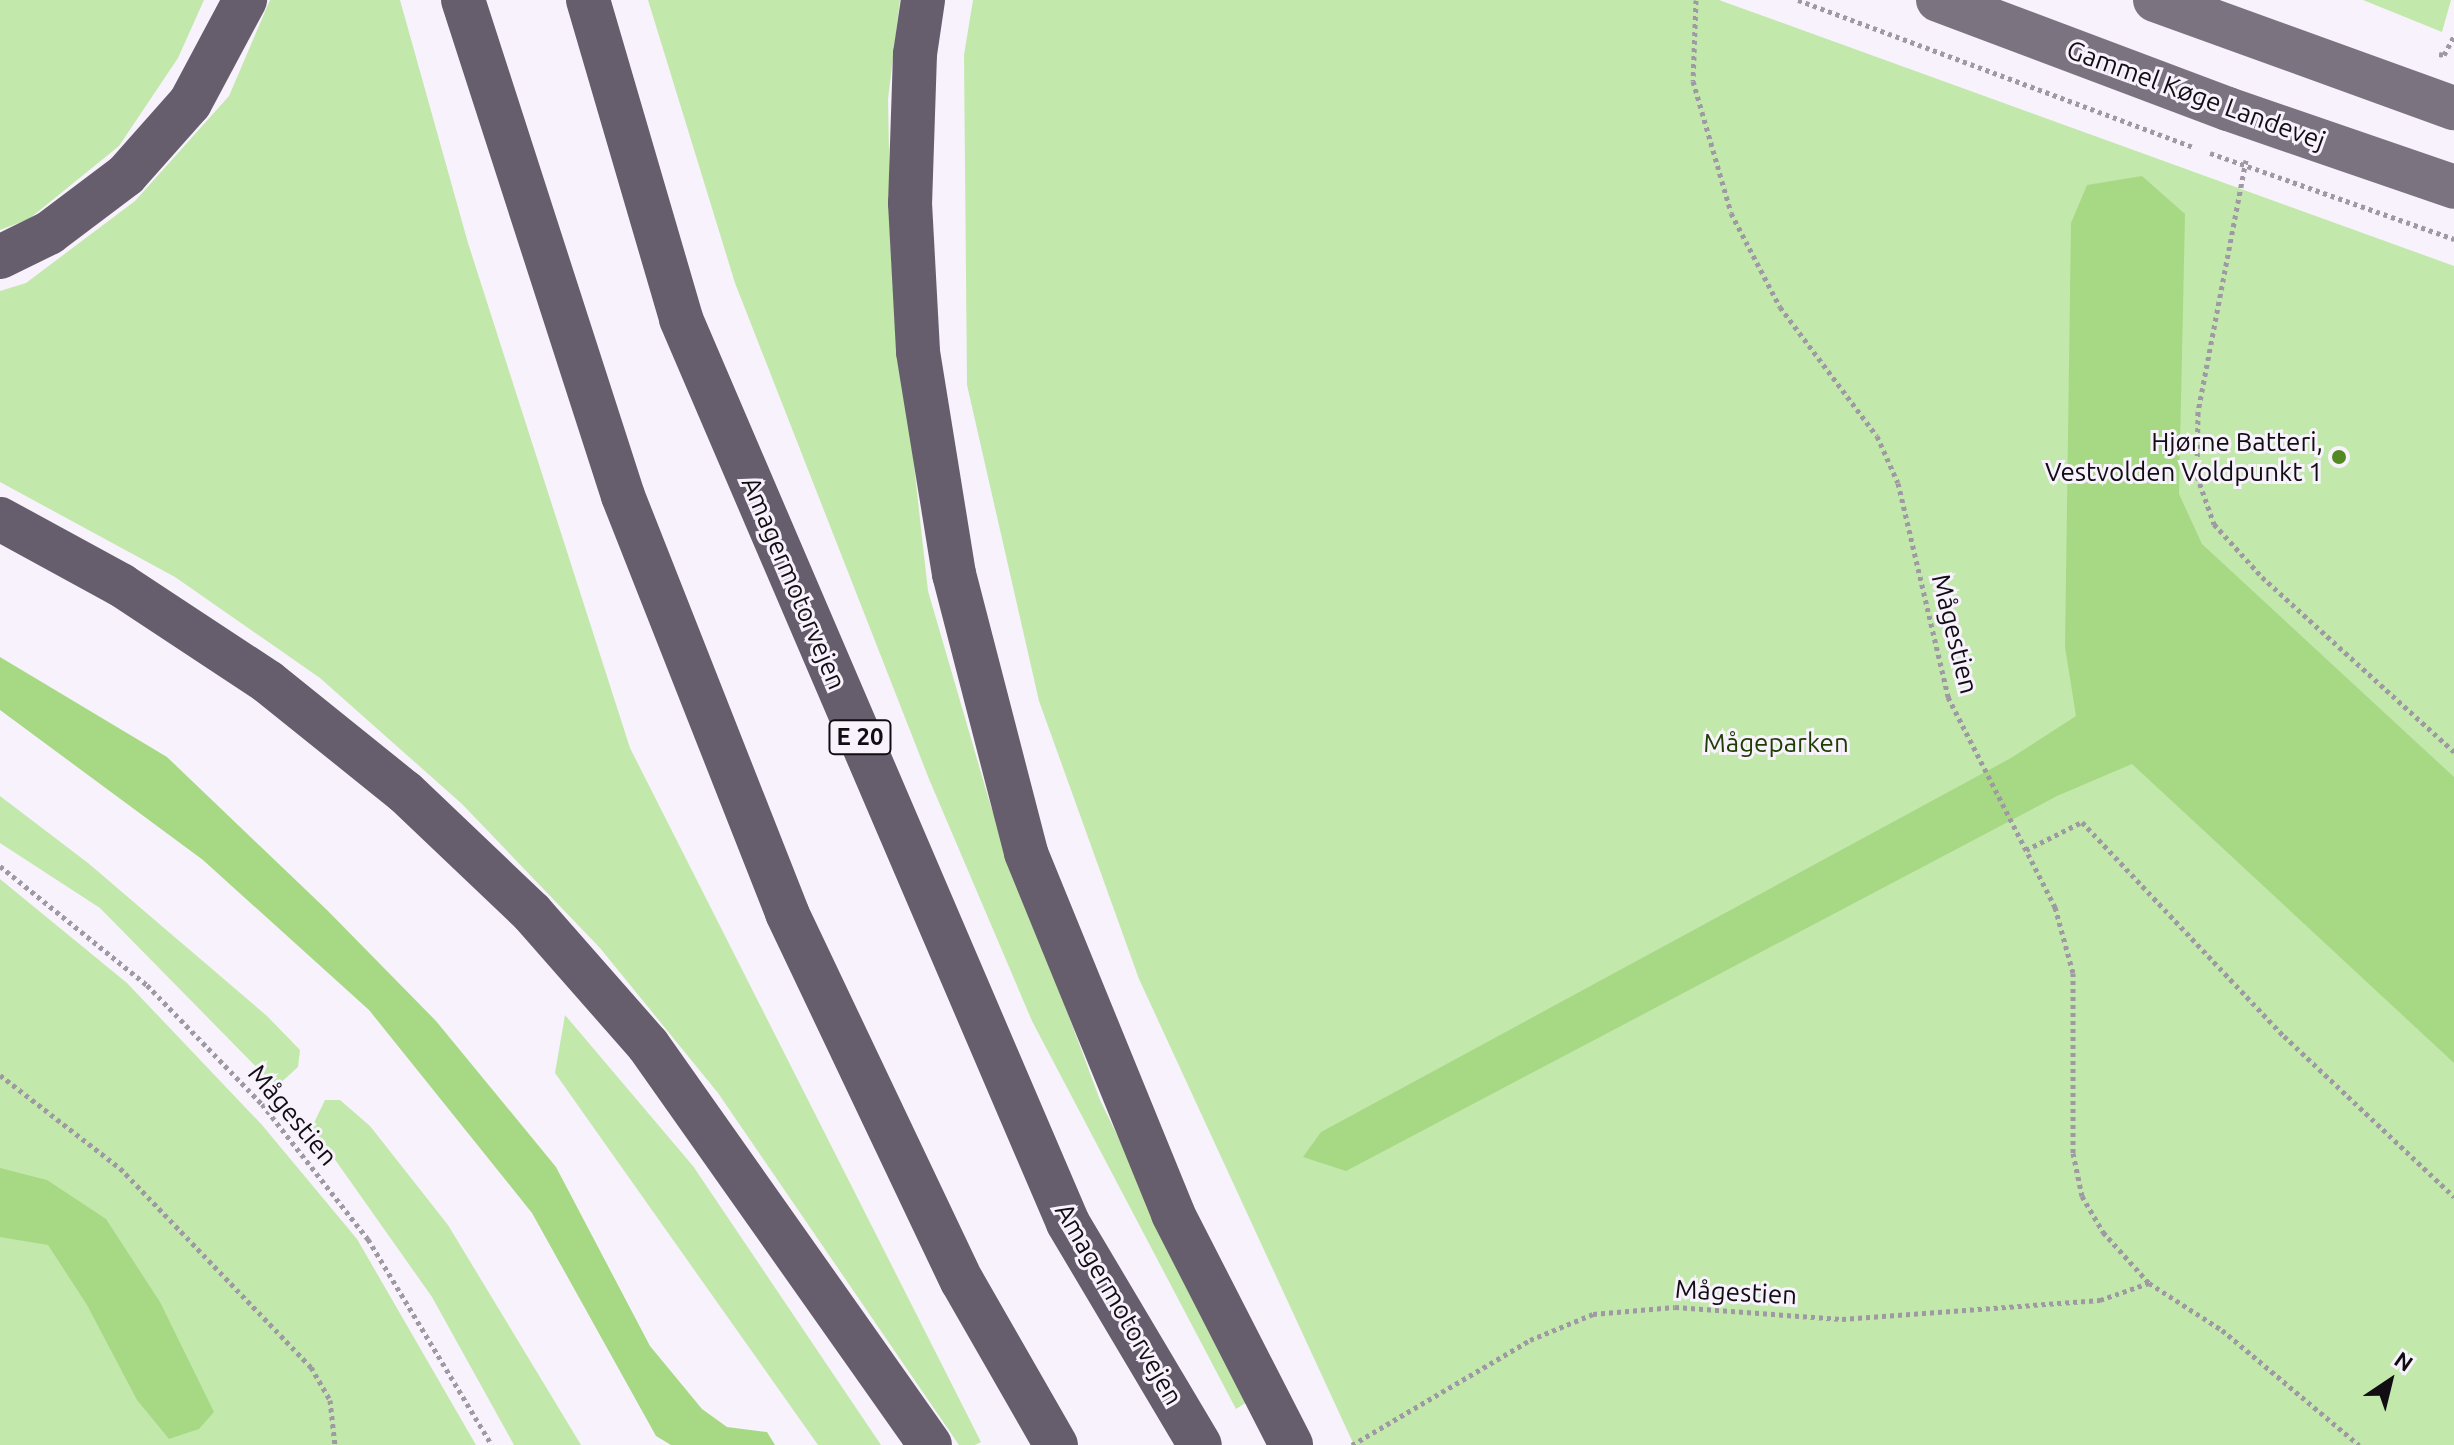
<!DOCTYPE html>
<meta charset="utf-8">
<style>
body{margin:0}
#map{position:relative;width:2454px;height:1445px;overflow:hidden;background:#f8f2fd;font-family:Ubuntu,sans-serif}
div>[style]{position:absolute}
.green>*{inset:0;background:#c2e8ab}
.water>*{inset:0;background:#a7d985}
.path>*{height:5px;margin-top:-2.5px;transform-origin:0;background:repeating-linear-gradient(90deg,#9e99a2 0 4px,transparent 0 8px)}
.major>*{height:44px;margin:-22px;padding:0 22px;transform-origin:22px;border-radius:22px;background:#7b7380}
.highway>*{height:44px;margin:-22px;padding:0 22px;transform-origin:22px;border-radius:22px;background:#675e6d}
.dots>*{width:22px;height:22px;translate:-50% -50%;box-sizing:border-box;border:4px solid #f8f2fd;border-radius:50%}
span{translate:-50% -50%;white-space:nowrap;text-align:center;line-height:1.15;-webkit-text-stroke:6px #f8f2fd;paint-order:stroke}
.shield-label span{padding:2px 6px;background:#f8f2fd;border:2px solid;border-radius:6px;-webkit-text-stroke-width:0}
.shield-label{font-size:24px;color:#110d13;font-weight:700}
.street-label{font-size:26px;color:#110d13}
.poi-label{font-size:26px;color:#110d13}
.right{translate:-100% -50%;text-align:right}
.park-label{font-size:26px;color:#1e3d00}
.north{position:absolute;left:2350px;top:1341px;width:80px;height:80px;-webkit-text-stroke:6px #f8f2fd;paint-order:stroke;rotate:35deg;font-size:22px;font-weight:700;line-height:32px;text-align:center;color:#110d13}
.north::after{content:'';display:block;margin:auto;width:28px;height:36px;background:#110d13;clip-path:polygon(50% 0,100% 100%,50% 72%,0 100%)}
</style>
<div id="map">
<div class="green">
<i style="clip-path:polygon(0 0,204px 0,178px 58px,119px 146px,29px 219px,0 230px)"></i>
<i style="clip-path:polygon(270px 0,400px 0,468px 243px,630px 748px,981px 1442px,975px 1445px,959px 1445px,718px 1093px,600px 948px,462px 804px,320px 678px,175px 577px,0 482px,0 291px,26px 283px,135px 201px,229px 96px)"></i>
<i style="clip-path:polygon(648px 0,900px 0,888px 99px,891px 258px,928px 591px,991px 807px,1100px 1100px,1247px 1402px,1236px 1409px,1032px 1021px,929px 779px,735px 283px)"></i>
<i style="clip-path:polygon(973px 0,1719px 0,2454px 266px,2454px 1445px,1354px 1445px,1139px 979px,1039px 701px,967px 385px,964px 55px)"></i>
<i style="clip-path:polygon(2363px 0,2451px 0,2442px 32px)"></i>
<i style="clip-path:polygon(0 796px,88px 863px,267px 1016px,300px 1050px,298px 1067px,276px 1087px,100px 908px,0 843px)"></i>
<i style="clip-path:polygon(0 879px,127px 983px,262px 1125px,357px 1239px,476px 1445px,0 1445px)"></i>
<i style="clip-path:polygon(565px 1015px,693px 1166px,881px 1445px,818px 1445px,555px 1073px)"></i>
<i style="clip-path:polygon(325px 1100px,340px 1100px,370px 1126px,448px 1225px,581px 1445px,514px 1445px,432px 1297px,312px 1127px)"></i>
</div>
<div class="water">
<i style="clip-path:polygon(2142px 176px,2185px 214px,2179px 494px,2202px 544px,2454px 777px,2454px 1063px,2132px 764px,2057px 796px,1346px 1171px,1303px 1157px,1321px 1132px,2011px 758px,2076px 716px,2065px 647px,2071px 223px,2087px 185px)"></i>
<i style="clip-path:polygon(0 657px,167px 757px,328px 911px,436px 1021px,556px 1167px,650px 1346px,702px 1409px,727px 1427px,767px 1432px,775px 1445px,671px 1445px,656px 1436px,532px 1213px,369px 1010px,203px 860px,0 710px)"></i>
<i style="clip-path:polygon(0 1168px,47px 1180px,106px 1219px,160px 1302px,214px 1412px,199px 1429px,169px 1439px,137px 1400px,87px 1305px,48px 1245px,0 1237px)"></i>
</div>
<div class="path">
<i style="left:1696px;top:0;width:81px;rotate:92.1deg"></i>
<i style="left:1693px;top:81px;width:137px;rotate:73.9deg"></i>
<i style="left:1731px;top:213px;width:106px;rotate:62.5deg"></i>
<i style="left:1780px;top:307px;width:161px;rotate:53.1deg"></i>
<i style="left:1877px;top:436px;width:51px;rotate:65.9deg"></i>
<i style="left:1898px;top:483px;width:220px;rotate:76.8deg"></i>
<i style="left:1948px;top:697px;width:236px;rotate:63deg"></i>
<i style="left:2055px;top:907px;width:68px;rotate:74.7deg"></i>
<i style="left:2073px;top:973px;width:180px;rotate:90deg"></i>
<i style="left:2073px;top:1153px;width:44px;rotate:78.2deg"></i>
<i style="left:2082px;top:1196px;width:42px;rotate:59.7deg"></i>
<i style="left:2103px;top:1232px;width:69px;rotate:48deg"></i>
<i style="left:2149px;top:1283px;width:87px;rotate:32.8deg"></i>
<i style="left:2222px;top:1330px;width:179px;rotate:40deg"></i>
<i style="left:1798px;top:0;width:421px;rotate:20.4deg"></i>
<i style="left:2439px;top:54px;width:5px;rotate:11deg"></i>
<i style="left:2444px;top:55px;width:21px;rotate:-62deg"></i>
<i style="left:2210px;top:153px;width:259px;rotate:19.4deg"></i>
<i style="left:2246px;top:160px;width:257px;rotate:100.8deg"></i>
<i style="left:2198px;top:412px;width:64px;rotate:90.9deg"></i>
<i style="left:2197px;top:476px;width:51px;rotate:70.5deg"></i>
<i style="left:2214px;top:524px;width:72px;rotate:47.8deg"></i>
<i style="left:2262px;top:577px;width:260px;rotate:42.3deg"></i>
<i style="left:2026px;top:850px;width:63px;rotate:-26.6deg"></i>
<i style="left:2082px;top:822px;width:294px;rotate:46.7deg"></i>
<i style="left:2284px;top:1036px;width:234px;rotate:43.4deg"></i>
<i style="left:0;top:866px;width:189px;rotate:39deg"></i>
<i style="left:147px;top:985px;width:165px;rotate:46deg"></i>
<i style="left:262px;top:1104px;width:172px;rotate:51.9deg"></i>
<i style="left:368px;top:1239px;width:240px;rotate:59deg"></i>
<i style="left:0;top:1075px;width:152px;rotate:37.8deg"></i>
<i style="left:120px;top:1168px;width:276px;rotate:46.2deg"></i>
<i style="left:311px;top:1367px;width:38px;rotate:60deg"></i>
<i style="left:330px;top:1400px;width:45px;rotate:83.7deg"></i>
<i style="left:1352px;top:1445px;width:207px;rotate:-30.5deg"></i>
<i style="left:1530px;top:1340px;width:68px;rotate:-22.4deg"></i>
<i style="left:1593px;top:1314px;width:82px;rotate:-4.9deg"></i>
<i style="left:1675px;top:1307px;width:167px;rotate:4.1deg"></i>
<i style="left:1842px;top:1319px;width:259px;rotate:-4.2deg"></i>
<i style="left:2100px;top:1300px;width:52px;rotate:-19.1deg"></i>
</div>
<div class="major">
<i style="left:1938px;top:0;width:310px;rotate:20.6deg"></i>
<i style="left:2228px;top:109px;width:239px;rotate:19deg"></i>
<i style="left:2155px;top:0;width:318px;rotate:19.9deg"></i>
</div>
<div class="highway">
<i style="left:463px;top:0;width:521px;rotate:72.12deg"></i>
<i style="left:623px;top:496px;width:448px;rotate:68.5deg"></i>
<i style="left:787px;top:913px;width:407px;rotate:64.6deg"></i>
<i style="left:962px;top:1281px;width:189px;rotate:60.2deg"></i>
<i style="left:588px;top:0;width:332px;rotate:73.7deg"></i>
<i style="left:681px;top:319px;width:983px;rotate:66.82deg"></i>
<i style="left:1068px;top:1223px;width:258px;rotate:59.3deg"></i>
<i style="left:923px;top:0;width:55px;rotate:98.4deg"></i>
<i style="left:915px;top:54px;width:149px;rotate:91.9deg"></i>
<i style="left:910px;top:203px;width:149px;rotate:86.9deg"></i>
<i style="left:918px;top:352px;width:225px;rotate:80.8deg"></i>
<i style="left:954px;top:574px;width:288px;rotate:75.5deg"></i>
<i style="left:1026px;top:853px;width:390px;rotate:67.8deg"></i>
<i style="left:1173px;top:1214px;width:259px;rotate:62.9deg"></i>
<i style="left:0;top:257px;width:55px;rotate:-26.1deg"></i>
<i style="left:49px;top:233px;width:96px;rotate:-37deg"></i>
<i style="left:126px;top:175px;width:96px;rotate:-48.4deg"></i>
<i style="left:190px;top:103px;width:117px;rotate:-61.9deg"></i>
<i style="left:0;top:519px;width:138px;rotate:28.6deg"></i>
<i style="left:121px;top:585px;width:176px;rotate:33.4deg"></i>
<i style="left:268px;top:682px;width:176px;rotate:38.8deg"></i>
<i style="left:405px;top:792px;width:175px;rotate:43.6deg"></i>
<i style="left:532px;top:913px;width:176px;rotate:48.7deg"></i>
<i style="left:648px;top:1045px;width:489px;rotate:54.8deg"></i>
</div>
<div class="dots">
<i style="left:2339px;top:457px;background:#528923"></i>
</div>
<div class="shield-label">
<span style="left:860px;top:737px">E 20</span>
</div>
<div class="street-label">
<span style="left:2196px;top:95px;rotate:20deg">Gammel Køge Landevej</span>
<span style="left:794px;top:583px;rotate:67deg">Amagermotorvejen</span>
<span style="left:1955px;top:634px;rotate:76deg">Mågestien</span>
<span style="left:293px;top:1115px;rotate:50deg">Mågestien</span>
<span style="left:1736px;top:1292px;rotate:3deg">Mågestien</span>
<span style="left:1119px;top:1304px;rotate:60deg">Amagermotorvejen</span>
</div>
<div class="poi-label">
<span class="right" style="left:2323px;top:457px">Hjørne Batteri,<br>Vestvolden Voldpunkt 1</span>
</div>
<div class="park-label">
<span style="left:1776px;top:743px">Mågeparken</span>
</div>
<div class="north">N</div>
</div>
